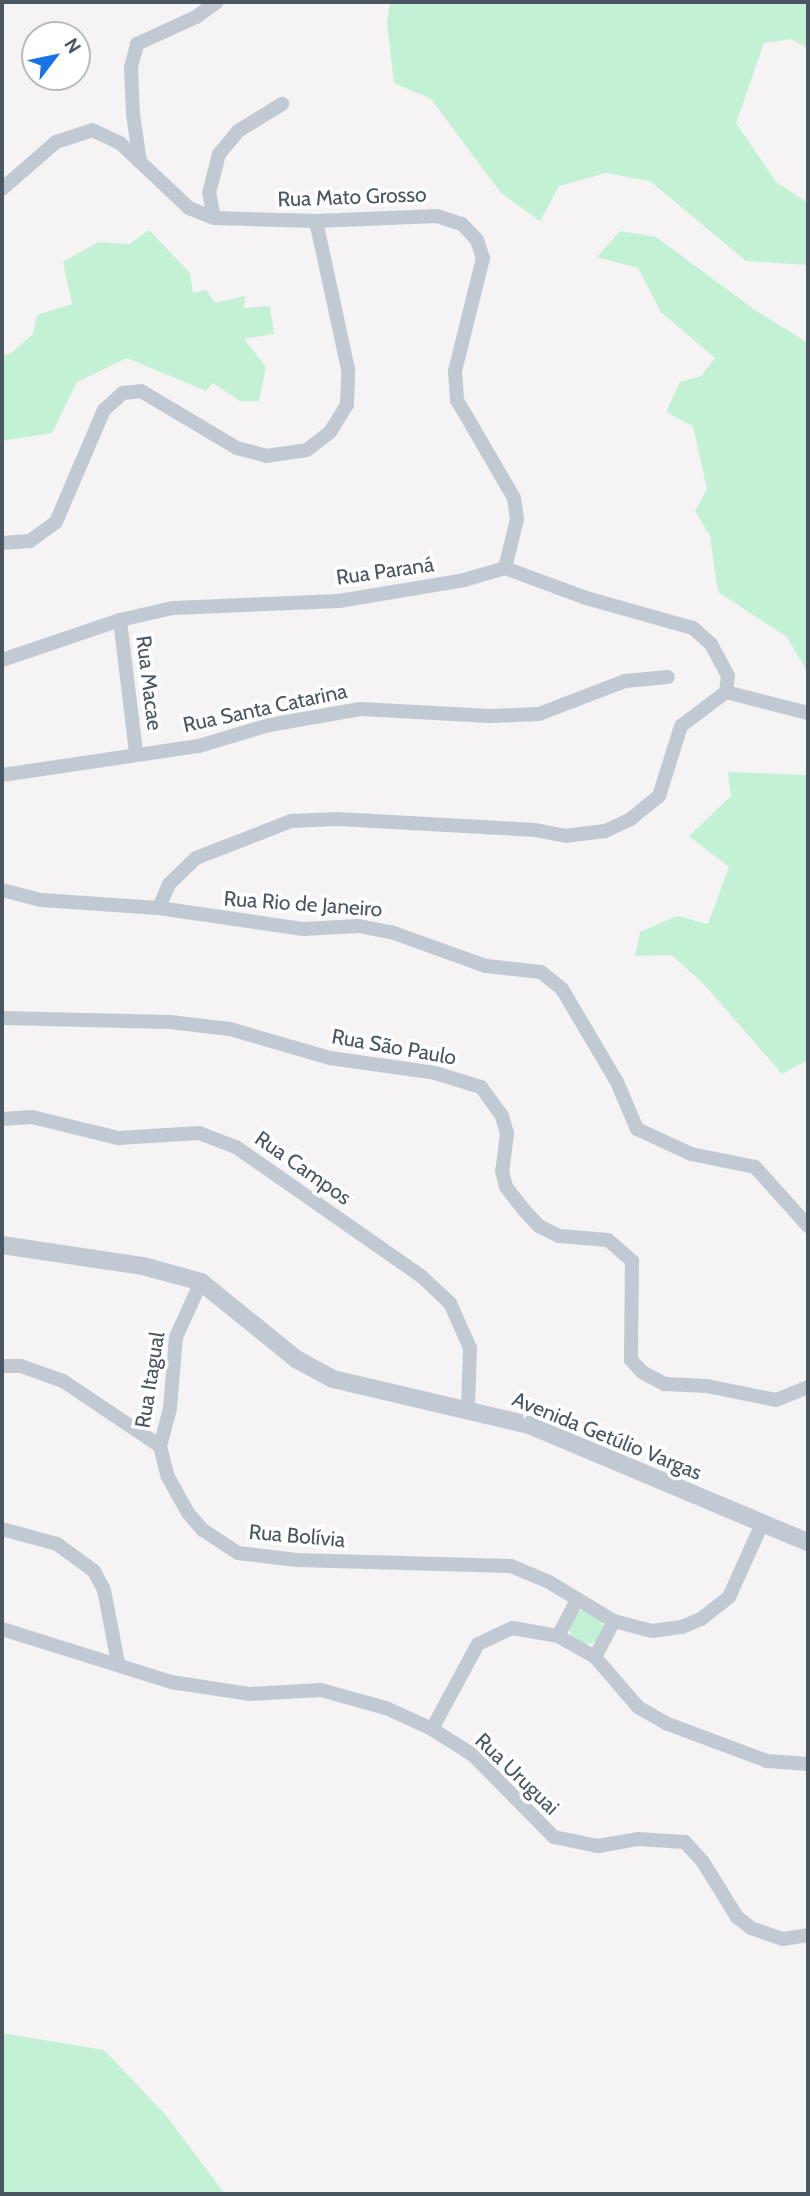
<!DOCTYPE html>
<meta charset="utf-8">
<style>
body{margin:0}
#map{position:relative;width:810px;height:2196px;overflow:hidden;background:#f5f3f3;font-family:Cabin,sans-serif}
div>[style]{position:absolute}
.green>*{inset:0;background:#c3f1d5}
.round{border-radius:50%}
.minor>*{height:14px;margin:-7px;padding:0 7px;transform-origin:7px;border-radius:7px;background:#c1cad2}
.tertiary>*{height:18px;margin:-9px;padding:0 9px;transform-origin:9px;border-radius:9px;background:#c1cad2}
span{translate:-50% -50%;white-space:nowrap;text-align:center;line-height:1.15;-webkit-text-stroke:7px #fff;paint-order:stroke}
.street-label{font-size:21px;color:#4a5661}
.frame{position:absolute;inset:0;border:4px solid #4a5661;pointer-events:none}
.north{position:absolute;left:21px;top:21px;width:70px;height:70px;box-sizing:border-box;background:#fff;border:2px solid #b7bbc0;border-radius:50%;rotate:58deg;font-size:19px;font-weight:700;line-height:28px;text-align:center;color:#4a5661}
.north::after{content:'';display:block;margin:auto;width:24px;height:32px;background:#1a73e8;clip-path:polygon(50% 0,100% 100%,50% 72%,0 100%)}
</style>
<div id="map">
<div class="green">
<i style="clip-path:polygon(390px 2px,808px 2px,808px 49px,791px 39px,764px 43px,736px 123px,776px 182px,808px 203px,808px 265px,746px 261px,650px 181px,606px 173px,559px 186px,540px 221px,501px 193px,431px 99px,394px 83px,387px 23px)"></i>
<i style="clip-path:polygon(149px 230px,190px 273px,193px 293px,206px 290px,215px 303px,245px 296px,244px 308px,270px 306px,274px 334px,244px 339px,266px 367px,259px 401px,240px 401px,213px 383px,206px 391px,127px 358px,77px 382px,52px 433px,2px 441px,2px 354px,10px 354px,33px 334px,37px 315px,72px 304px,63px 262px,98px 242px,129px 244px)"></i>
<i style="clip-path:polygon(620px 231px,656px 237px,755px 310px,808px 343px,808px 673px,787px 637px,718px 592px,710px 536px,695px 511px,707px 489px,693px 426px,666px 412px,680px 382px,701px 376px,715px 358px,661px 312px,638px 268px,597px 257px)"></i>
<i style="clip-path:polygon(728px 772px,808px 775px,808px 1060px,782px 1074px,702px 982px,671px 955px,635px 956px,640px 932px,677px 916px,708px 924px,729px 867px,689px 836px,731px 796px)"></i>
<i class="round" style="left:569px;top:1610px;width:34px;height:34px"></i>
<i style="clip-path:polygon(2px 2033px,104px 2050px,164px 2113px,225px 2194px,2px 2194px)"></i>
</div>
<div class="minor">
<i style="left:140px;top:162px;width:49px;rotate:-98.3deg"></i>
<i style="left:133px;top:114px;width:47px;rotate:-92.4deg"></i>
<i style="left:131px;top:67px;width:24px;rotate:-75deg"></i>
<i style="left:137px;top:44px;width:65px;rotate:-24.6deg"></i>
<i style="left:196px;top:17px;width:26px;rotate:-36deg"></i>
<i style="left:2px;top:189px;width:72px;rotate:-41deg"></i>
<i style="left:56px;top:142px;width:38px;rotate:-18deg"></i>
<i style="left:92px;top:130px;width:31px;rotate:25deg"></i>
<i style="left:120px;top:143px;width:95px;rotate:43.3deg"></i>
<i style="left:189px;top:208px;width:27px;rotate:22deg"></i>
<i style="left:214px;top:218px;width:102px;rotate:1.7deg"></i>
<i style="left:316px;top:221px;width:121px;rotate:-2.4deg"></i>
<i style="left:437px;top:216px;width:26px;rotate:18deg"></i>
<i style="left:462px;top:224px;width:22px;rotate:47deg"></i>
<i style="left:477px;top:240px;width:19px;rotate:72deg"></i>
<i style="left:483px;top:258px;width:116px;rotate:103.9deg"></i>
<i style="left:455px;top:371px;width:29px;rotate:86deg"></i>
<i style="left:457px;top:400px;width:113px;rotate:59.8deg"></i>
<i style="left:514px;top:498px;width:21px;rotate:82deg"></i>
<i style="left:517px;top:519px;width:50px;rotate:103.8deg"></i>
<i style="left:214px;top:218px;width:25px;rotate:-101deg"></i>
<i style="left:209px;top:193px;width:40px;rotate:-75.6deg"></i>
<i style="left:219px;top:154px;width:30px;rotate:-50deg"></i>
<i style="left:238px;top:131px;width:52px;rotate:-31.5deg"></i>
<i style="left:2px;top:543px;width:28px;rotate:-4deg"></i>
<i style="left:30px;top:541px;width:32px;rotate:-36deg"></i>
<i style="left:56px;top:522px;width:122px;rotate:-66.8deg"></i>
<i style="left:104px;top:410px;width:25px;rotate:-42deg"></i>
<i style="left:123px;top:393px;width:18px;rotate:-6deg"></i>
<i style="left:141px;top:391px;width:112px;rotate:30.7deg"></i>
<i style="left:237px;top:448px;width:30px;rotate:15deg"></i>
<i style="left:266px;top:456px;width:41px;rotate:-8.3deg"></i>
<i style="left:307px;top:450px;width:29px;rotate:-38deg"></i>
<i style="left:330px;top:432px;width:32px;rotate:-58deg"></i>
<i style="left:347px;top:405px;width:36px;rotate:-88deg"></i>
<i style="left:348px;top:369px;width:151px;rotate:-102.2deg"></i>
<i style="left:120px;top:620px;width:133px;rotate:83.1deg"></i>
<i style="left:2px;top:660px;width:125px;rotate:-18.7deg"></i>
<i style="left:120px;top:620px;width:54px;rotate:-12.8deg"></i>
<i style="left:173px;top:608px;width:166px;rotate:-2.4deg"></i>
<i style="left:339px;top:601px;width:127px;rotate:-9.5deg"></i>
<i style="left:464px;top:580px;width:43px;rotate:-16.3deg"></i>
<i style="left:505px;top:568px;width:86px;rotate:20.3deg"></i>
<i style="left:586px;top:598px;width:111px;rotate:15.7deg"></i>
<i style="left:693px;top:628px;width:24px;rotate:42deg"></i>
<i style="left:711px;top:644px;width:36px;rotate:62deg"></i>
<i style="left:728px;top:676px;width:16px;rotate:97deg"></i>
<i style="left:726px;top:692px;width:56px;rotate:142.9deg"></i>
<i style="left:681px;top:726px;width:73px;rotate:107.4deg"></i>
<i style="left:659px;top:796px;width:36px;rotate:141deg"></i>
<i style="left:631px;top:819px;width:29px;rotate:155deg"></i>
<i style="left:605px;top:831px;width:39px;rotate:173deg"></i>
<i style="left:566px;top:836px;width:32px;rotate:-169deg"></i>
<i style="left:535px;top:830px;width:198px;rotate:-176.8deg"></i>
<i style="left:337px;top:819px;width:46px;rotate:177.5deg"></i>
<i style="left:291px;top:821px;width:102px;rotate:158.7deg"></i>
<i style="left:196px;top:858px;width:37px;rotate:136deg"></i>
<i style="left:169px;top:884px;width:26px;rotate:113deg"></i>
<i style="left:726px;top:692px;width:85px;rotate:14.4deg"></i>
<i style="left:2px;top:775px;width:199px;rotate:-8.4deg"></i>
<i style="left:199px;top:746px;width:73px;rotate:-16.7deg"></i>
<i style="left:269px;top:725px;width:93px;rotate:-9.9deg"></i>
<i style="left:361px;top:709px;width:129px;rotate:3.1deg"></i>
<i style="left:490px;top:716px;width:49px;rotate:-2.3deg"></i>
<i style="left:539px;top:714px;width:92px;rotate:-21deg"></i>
<i style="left:625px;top:681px;width:43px;rotate:-5.3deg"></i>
<i style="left:2px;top:890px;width:40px;rotate:14.4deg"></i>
<i style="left:41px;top:900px;width:118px;rotate:3.9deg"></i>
<i style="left:159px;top:908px;width:146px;rotate:8.3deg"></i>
<i style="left:303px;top:929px;width:56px;rotate:-3.1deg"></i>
<i style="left:359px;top:926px;width:33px;rotate:11deg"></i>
<i style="left:391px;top:932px;width:101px;rotate:19.7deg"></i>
<i style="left:486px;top:966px;width:55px;rotate:6.2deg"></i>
<i style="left:541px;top:972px;width:27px;rotate:39deg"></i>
<i style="left:562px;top:989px;width:108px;rotate:59.4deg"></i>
<i style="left:617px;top:1082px;width:51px;rotate:66.9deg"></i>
<i style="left:637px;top:1129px;width:60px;rotate:24.8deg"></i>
<i style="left:691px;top:1154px;width:65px;rotate:11.5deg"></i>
<i style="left:755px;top:1167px;width:79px;rotate:48.1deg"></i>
<i style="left:2px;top:1018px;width:168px;rotate:1.4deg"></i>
<i style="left:170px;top:1022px;width:60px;rotate:6.7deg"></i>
<i style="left:230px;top:1029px;width:104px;rotate:16.2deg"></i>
<i style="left:330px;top:1058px;width:106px;rotate:8.1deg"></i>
<i style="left:435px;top:1073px;width:48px;rotate:16.9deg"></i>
<i style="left:481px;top:1087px;width:36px;rotate:54deg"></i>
<i style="left:502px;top:1116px;width:18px;rotate:74deg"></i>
<i style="left:507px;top:1133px;width:38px;rotate:97deg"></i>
<i style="left:502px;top:1171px;width:16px;rotate:76deg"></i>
<i style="left:506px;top:1187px;width:31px;rotate:52deg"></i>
<i style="left:525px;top:1211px;width:21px;rotate:47deg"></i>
<i style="left:539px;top:1226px;width:22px;rotate:27deg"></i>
<i style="left:559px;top:1236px;width:49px;rotate:4.7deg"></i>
<i style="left:608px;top:1240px;width:32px;rotate:41deg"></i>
<i style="left:632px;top:1261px;width:99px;rotate:90.6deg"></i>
<i style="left:631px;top:1360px;width:16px;rotate:47deg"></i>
<i style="left:642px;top:1372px;width:26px;rotate:28deg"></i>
<i style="left:665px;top:1384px;width:42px;rotate:2.7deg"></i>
<i style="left:707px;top:1386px;width:70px;rotate:11.5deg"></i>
<i style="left:776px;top:1400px;width:35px;rotate:-22deg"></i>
<i style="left:2px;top:1119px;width:30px;rotate:-4deg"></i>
<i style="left:32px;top:1117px;width:89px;rotate:13.7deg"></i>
<i style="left:118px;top:1138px;width:81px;rotate:-3.5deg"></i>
<i style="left:199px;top:1133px;width:40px;rotate:21deg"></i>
<i style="left:236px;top:1147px;width:226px;rotate:34.9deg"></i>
<i style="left:421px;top:1276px;width:40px;rotate:43deg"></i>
<i style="left:450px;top:1303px;width:49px;rotate:66deg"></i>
<i style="left:470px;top:1348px;width:59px;rotate:91.9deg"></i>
<i style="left:2px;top:1366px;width:19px"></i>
<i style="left:21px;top:1366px;width:45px;rotate:19.7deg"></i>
<i style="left:63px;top:1381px;width:117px;rotate:33.8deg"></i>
<i style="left:160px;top:1446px;width:32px;rotate:76deg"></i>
<i style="left:168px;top:1477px;width:41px;rotate:60.9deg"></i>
<i style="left:188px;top:1513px;width:23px;rotate:49deg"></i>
<i style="left:203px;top:1530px;width:42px;rotate:33.3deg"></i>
<i style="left:238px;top:1553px;width:59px;rotate:6.8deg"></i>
<i style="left:297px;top:1560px;width:214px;rotate:1.6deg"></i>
<i style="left:511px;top:1566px;width:41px;rotate:22.8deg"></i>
<i style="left:549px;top:1582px;width:76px;rotate:31deg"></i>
<i style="left:614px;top:1621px;width:41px;rotate:117.8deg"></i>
<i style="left:595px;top:1657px;width:43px;rotate:-150.4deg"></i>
<i style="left:558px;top:1636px;width:41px;rotate:-62.2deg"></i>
<i style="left:160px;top:1446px;width:39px;rotate:-75deg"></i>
<i style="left:170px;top:1408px;width:71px;rotate:-85.2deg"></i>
<i style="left:176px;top:1337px;width:60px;rotate:-65.6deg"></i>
<i style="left:2px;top:1529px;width:57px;rotate:15.3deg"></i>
<i style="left:57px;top:1544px;width:46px;rotate:36.1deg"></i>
<i style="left:94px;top:1571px;width:21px;rotate:62deg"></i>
<i style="left:104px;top:1590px;width:74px;rotate:79.1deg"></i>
<i style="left:614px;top:1621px;width:39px;rotate:15deg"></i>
<i style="left:652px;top:1631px;width:30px;rotate:-8deg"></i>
<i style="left:682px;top:1627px;width:21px;rotate:-23deg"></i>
<i style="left:701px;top:1619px;width:36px;rotate:-38deg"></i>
<i style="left:729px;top:1597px;width:80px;rotate:-65.7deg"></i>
<i style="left:2px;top:1629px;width:177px;rotate:17.4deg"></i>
<i style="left:171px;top:1682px;width:79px;rotate:8.7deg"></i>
<i style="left:249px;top:1694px;width:72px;rotate:-3.2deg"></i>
<i style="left:321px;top:1690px;width:67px;rotate:15.5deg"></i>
<i style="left:386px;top:1708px;width:51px;rotate:24.5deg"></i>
<i style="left:432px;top:1729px;width:49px;rotate:32.4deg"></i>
<i style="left:473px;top:1755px;width:115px;rotate:45.4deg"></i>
<i style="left:554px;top:1837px;width:45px;rotate:11.6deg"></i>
<i style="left:598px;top:1846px;width:40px;rotate:-10deg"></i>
<i style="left:637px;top:1839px;width:48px;rotate:3.6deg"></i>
<i style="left:685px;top:1842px;width:27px;rotate:48deg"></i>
<i style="left:703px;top:1862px;width:65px;rotate:58.3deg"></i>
<i style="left:737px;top:1917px;width:18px;rotate:38deg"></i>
<i style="left:751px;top:1928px;width:34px;rotate:19deg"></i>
<i style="left:783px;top:1939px;width:25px;rotate:-9deg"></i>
<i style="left:595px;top:1657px;width:66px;rotate:49.3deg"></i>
<i style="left:638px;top:1707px;width:34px;rotate:30deg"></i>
<i style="left:668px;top:1724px;width:106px;rotate:20.5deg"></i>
<i style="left:767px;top:1761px;width:41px;rotate:4.2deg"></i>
<i style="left:432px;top:1729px;width:97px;rotate:-61.6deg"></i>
<i style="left:478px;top:1644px;width:38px;rotate:-25deg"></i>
<i style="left:513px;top:1628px;width:46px;rotate:10.1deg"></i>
</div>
<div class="tertiary">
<i style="left:2px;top:1245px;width:143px;rotate:8.5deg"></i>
<i style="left:143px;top:1266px;width:60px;rotate:15.4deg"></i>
<i style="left:201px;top:1282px;width:122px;rotate:39deg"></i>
<i style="left:296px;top:1359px;width:42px;rotate:28.4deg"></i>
<i style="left:333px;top:1379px;width:201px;rotate:13.2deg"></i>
<i style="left:529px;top:1425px;width:303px;rotate:22.8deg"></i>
</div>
<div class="street-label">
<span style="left:352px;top:197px;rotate:-2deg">Rua Mato Grosso</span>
<span style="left:385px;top:571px;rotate:-8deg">Rua Paraná</span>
<span style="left:149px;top:683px;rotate:83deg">Rua Macae</span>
<span style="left:265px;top:708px;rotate:-12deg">Rua Santa Catarina</span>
<span style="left:303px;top:904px;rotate:4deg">Rua Rio de Janeiro</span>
<span style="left:394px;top:1047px;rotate:10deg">Rua São Paulo</span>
<span style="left:303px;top:1168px;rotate:35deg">Rua Campos</span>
<span style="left:150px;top:1380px;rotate:-81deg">Rua Itagual</span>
<span style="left:607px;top:1436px;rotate:22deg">Avenida Getúlio Vargas</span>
<span style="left:297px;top:1536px;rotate:5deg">Rua Bolívia</span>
<span style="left:517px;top:1774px;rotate:44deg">Rua Uruguai</span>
</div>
<div class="frame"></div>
<div class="north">N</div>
</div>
